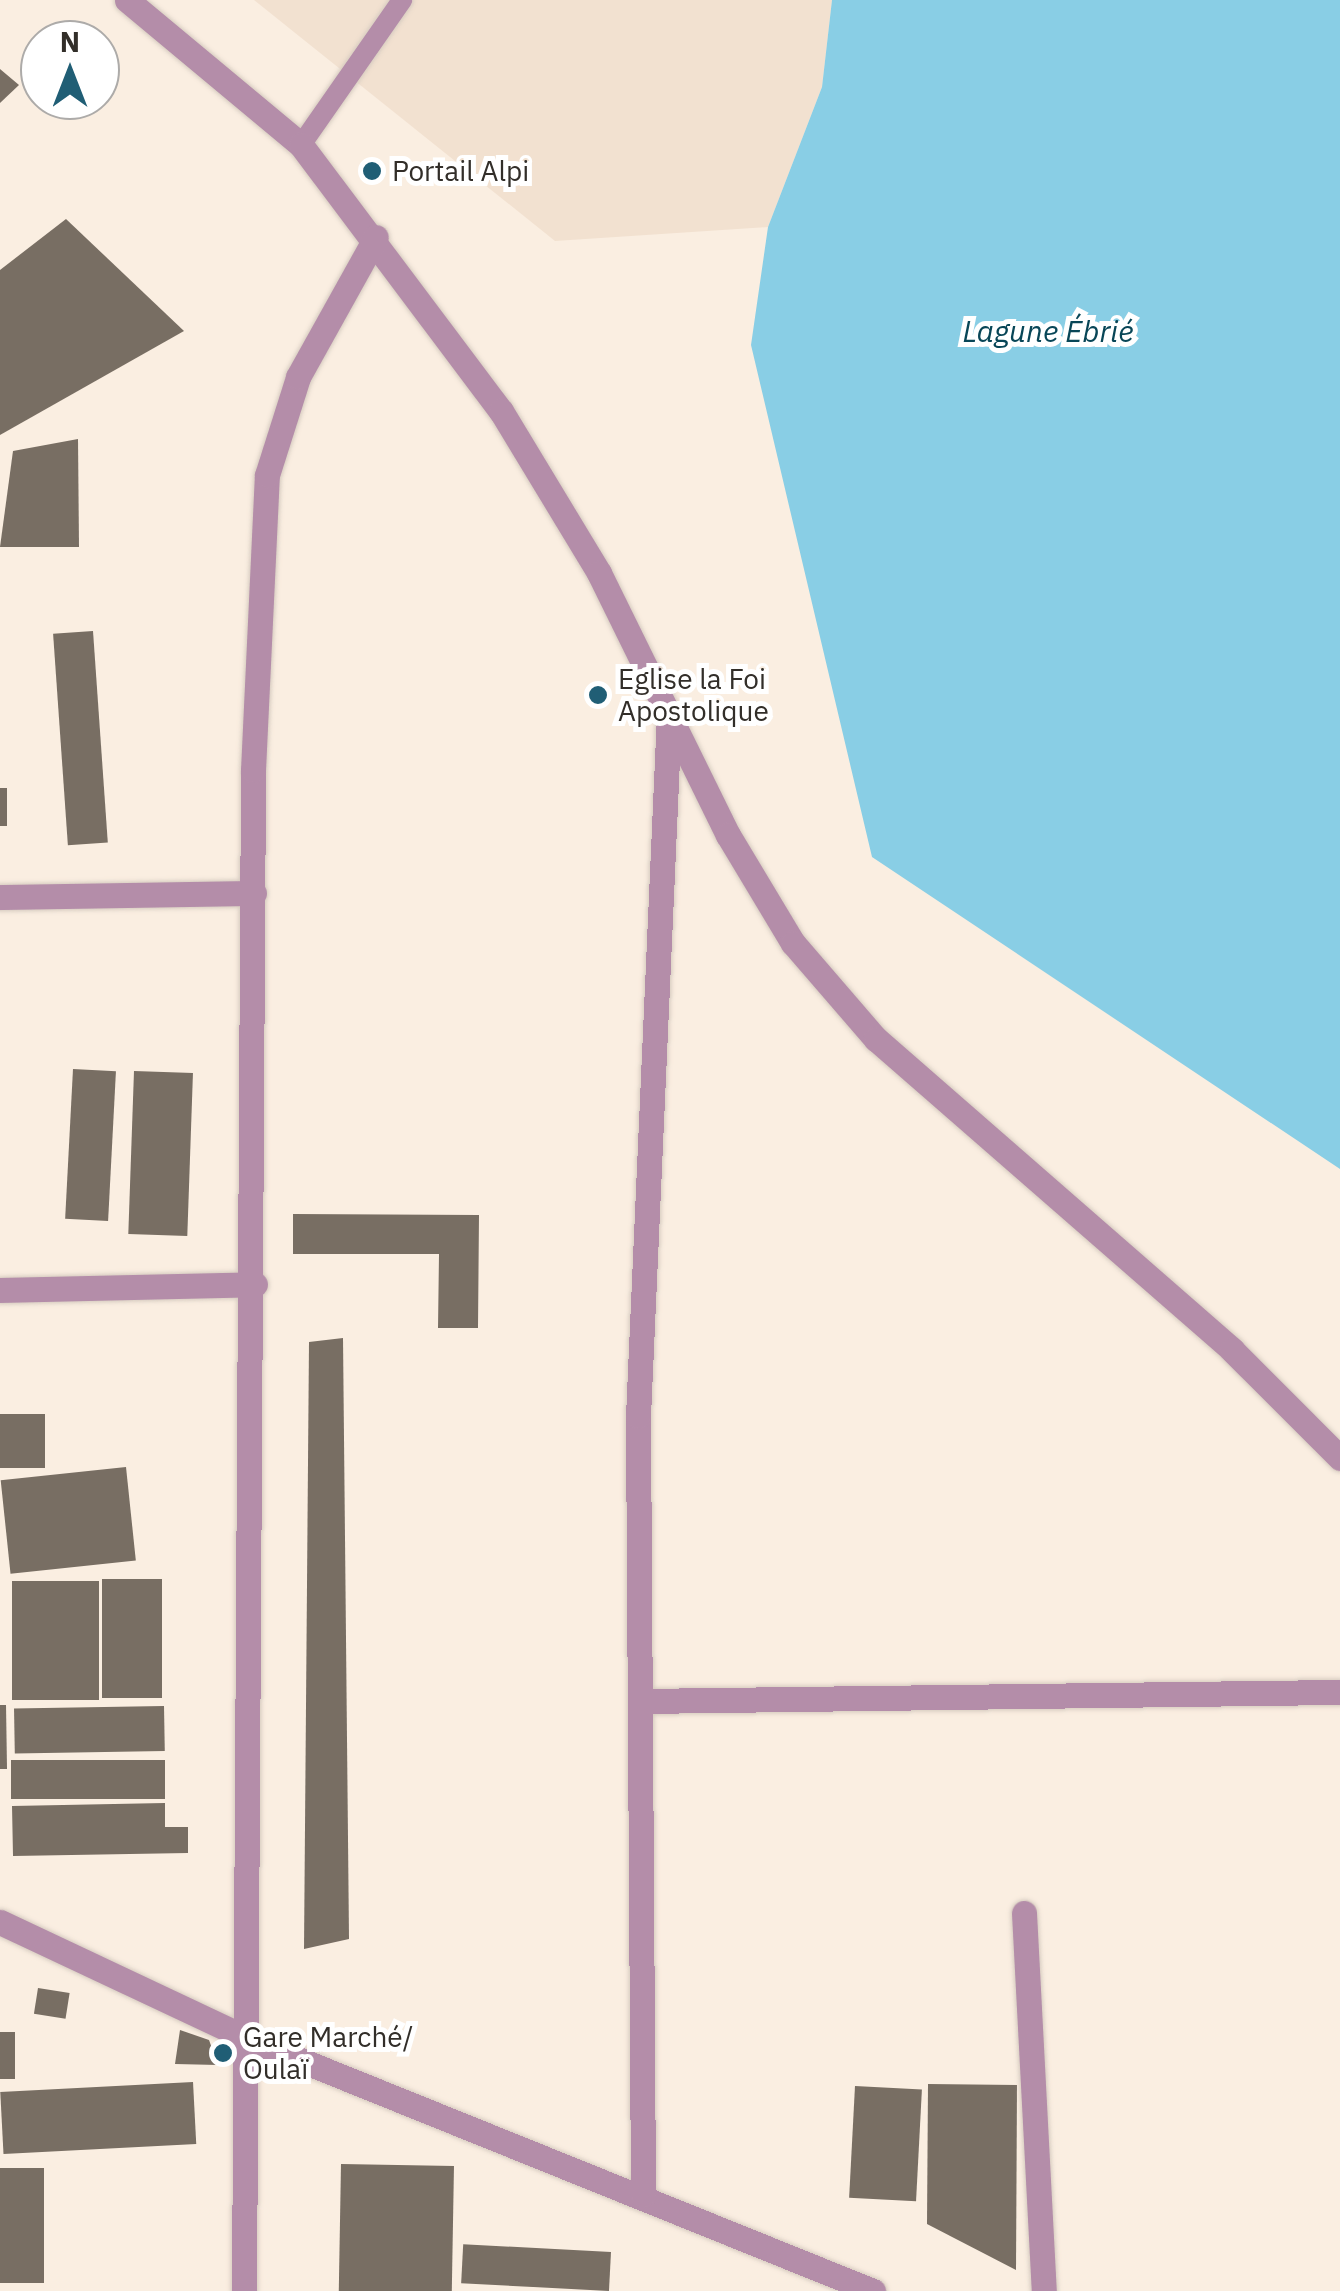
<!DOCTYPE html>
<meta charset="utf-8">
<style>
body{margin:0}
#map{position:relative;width:1340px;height:2291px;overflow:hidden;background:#faeee1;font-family:"IBM Plex Sans",sans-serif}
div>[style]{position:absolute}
.built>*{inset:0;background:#f2e1d0}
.water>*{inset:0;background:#89cee5}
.building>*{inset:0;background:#786e63;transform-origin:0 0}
.roads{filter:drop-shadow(0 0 2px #d6cbc0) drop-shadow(0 0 2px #d6cbc0)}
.service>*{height:20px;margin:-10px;padding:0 10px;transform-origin:10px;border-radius:10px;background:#b48da9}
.minor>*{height:25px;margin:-12.5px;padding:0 12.5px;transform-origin:12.5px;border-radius:12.5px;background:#b48da9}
.dots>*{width:28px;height:28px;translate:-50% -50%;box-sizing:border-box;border:5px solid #fff;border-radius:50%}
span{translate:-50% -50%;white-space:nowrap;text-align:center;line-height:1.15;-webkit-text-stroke:10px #fff;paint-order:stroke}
.poi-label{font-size:28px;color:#322e29}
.left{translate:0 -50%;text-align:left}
.water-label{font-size:30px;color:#084657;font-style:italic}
.north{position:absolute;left:20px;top:20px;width:100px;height:100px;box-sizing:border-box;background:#fff;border:2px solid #adaba9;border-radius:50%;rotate:0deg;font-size:28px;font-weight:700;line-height:40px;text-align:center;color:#322e29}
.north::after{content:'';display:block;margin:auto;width:35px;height:45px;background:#205e75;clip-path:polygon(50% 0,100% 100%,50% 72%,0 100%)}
</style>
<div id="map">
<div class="built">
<i style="clip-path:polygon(254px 0,832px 0,822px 87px,768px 227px,555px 241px)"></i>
</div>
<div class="water">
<i style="clip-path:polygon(832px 0,1340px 0,1340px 1169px,872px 857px,751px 345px,768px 227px,822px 87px)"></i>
</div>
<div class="building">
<i style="clip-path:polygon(0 69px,19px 85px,0 103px)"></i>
<i style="clip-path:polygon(66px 219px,184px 331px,0 435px,0 270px)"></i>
<i style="clip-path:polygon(78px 439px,79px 547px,0 547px,13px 451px)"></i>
<i style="left:93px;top:631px;width:212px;height:40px;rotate:86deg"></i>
<i style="left:0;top:788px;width:7px;height:38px"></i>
<i style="left:73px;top:1069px;width:43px;height:150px;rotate:3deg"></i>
<i style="left:134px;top:1071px;width:59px;height:163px;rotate:2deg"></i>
<i style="clip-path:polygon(293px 1214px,479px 1215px,478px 1328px,438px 1328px,439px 1254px,293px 1254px)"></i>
<i style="clip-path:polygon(343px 1338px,349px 1939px,304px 1949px,309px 1342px)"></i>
<i style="left:0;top:1414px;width:45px;height:54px"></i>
<i style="left:126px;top:1467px;width:94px;height:126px;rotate:84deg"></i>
<i style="left:162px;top:1579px;width:119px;height:60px;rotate:90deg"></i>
<i style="left:12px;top:1581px;width:87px;height:119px"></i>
<i style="clip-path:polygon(0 1705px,6px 1705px,7px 1769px,0 1769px)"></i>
<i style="left:164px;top:1706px;width:45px;height:150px;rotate:89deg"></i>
<i style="left:11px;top:1760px;width:154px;height:39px"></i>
<i style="clip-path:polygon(165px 1803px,165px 1827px,188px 1827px,188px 1853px,13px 1856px,12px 1806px)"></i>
<i style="left:38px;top:1988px;width:32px;height:26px;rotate:9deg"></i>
<i style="clip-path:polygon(180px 2030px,209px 2040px,218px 2065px,175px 2064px)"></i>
<i style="left:0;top:2032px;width:15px;height:47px"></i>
<i style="left:193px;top:2082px;width:62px;height:193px;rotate:87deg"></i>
<i style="clip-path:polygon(928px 2084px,1017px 2085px,1016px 2270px,927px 2224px)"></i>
<i style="left:855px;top:2086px;width:67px;height:112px;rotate:3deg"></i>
<i style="left:341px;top:2164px;width:113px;height:127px;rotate:1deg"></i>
<i style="left:0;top:2168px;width:44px;height:115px"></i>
<i style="left:611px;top:2252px;width:39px;height:148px;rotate:93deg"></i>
</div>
<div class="roads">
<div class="service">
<i style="left:301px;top:145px;width:177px;rotate:-55.1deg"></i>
</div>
<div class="minor">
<i style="left:127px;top:0;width:226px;rotate:39.8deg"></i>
<i style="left:301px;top:145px;width:333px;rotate:53.1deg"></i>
<i style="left:501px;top:411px;width:189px;rotate:58.8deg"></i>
<i style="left:599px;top:573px;width:292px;rotate:63.8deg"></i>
<i style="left:728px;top:835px;width:126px;rotate:59deg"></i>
<i style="left:793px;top:943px;width:127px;rotate:49.2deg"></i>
<i style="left:876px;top:1039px;width:473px;rotate:41.1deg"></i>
<i style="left:1232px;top:1350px;width:153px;rotate:45deg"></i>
<i style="left:0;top:897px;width:254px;rotate:-0.9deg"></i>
<i style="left:0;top:1290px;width:255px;rotate:-1.3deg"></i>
<i style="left:640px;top:1701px;width:700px;rotate:-0.74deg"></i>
<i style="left:1024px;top:1913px;width:379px;rotate:87deg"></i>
<i style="left:0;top:1922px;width:277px;rotate:25.2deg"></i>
<i style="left:251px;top:2040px;width:671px;rotate:21.98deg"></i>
<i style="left:643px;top:2195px;width:779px;rotate:-90.37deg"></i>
<i style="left:638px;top:1416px;width:703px;rotate:-87.47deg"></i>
<i style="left:244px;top:2291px;width:1521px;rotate:-89.66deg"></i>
<i style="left:253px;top:770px;width:295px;rotate:-87.3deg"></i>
<i style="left:267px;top:475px;width:103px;rotate:-72.4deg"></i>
<i style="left:298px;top:377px;width:160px;rotate:-60.9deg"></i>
</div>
</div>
<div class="dots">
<i style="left:372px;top:171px;background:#205e75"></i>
<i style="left:598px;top:695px;background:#205e75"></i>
<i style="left:223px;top:2053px;background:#205e75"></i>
</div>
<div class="poi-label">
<span class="left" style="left:392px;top:171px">Portail Alpi</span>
<span class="left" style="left:618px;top:695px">Eglise la Foi<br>Apostolique</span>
<span class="left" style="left:243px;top:2053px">Gare Marché/<br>Oulaï</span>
</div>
<div class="water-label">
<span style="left:1048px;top:331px">Lagune Ébrié</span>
</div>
<div class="north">N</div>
</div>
